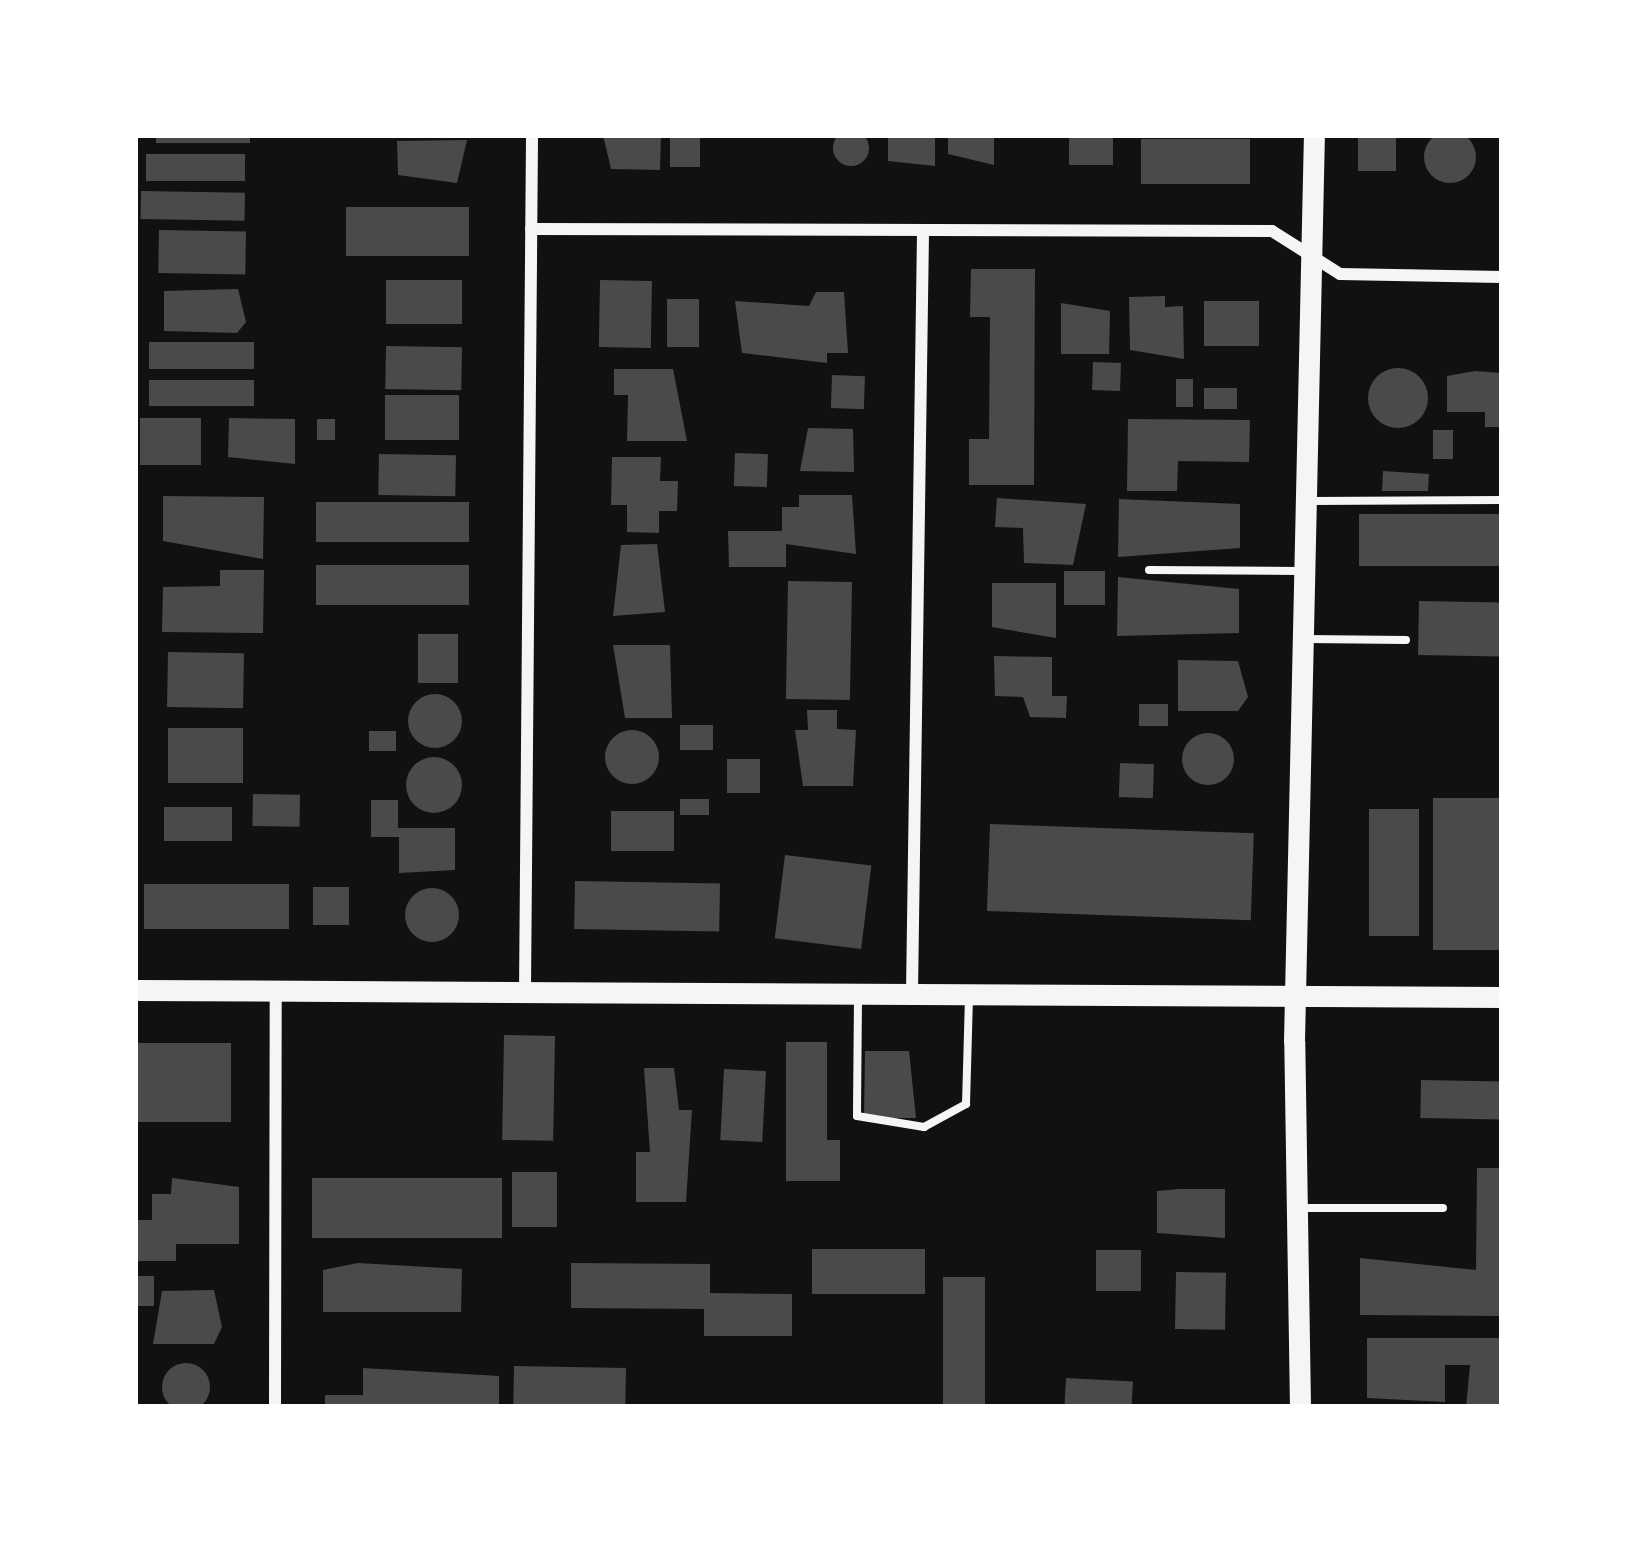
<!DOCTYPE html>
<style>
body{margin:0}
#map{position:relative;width:1637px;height:1542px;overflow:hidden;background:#111;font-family:Poppins,sans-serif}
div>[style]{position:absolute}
.building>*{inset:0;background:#4a4a4a;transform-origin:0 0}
.round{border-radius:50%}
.service>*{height:8px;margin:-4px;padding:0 4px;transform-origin:4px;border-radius:4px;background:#f5f5f5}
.minor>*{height:12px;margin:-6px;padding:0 6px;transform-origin:6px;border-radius:6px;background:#f5f5f5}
.secondary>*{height:21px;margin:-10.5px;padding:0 10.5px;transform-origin:10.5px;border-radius:10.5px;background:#f5f5f5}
span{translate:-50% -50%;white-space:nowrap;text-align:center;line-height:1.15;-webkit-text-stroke:10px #fff;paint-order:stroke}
.frame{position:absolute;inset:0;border:138px solid #fff;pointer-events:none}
</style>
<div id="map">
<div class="building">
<i class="round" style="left:833px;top:130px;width:36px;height:36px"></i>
<i class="round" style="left:1424px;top:131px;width:52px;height:52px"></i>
<i style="left:156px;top:135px;width:94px;height:8px"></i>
<i style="clip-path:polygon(603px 135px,661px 135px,660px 170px,611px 169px)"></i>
<i style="left:670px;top:135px;width:30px;height:32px"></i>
<i style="clip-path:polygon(888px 135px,935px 135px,935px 166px,888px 161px)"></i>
<i style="clip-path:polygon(948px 135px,994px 135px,994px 165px,948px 154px)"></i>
<i style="left:1069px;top:135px;width:44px;height:30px"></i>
<i style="left:1358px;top:135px;width:38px;height:36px"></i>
<i style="left:1250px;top:139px;width:45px;height:109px;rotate:90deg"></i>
<i style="clip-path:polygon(467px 140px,457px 183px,398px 175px,397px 141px)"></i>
<i style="left:146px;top:154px;width:99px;height:27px"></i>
<i style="left:141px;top:191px;width:104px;height:28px;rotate:1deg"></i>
<i style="left:346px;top:207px;width:123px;height:49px"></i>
<i style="left:159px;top:230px;width:87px;height:43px;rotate:1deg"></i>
<i style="clip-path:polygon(971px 269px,1035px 269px,1034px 485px,969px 485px,969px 439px,989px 439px,990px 317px,970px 317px)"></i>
<i style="left:386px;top:280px;width:76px;height:44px"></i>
<i style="left:600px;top:280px;width:52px;height:67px;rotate:1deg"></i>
<i style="clip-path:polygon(238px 289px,246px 322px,237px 333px,164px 331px,164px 291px)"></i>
<i style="clip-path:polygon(816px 292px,844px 292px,848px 353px,827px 353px,827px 363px,742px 353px,735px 301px,809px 306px)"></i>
<i style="clip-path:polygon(1165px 296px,1165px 307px,1183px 306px,1184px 359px,1130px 350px,1129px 297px)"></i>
<i style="left:667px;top:299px;width:32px;height:48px"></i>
<i style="left:1204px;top:301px;width:55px;height:45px"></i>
<i style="clip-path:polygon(1061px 303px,1110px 311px,1109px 354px,1061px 354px)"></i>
<i style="left:149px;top:342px;width:105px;height:27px"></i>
<i style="left:386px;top:346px;width:76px;height:43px;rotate:1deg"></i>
<i style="left:1093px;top:362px;width:28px;height:28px;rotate:2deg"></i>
<i class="round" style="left:1368px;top:368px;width:60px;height:60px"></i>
<i style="clip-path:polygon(614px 369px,673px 369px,687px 441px,627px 441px,628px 395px,614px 395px)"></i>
<i style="clip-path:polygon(1475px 371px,1501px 373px,1499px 427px,1485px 427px,1485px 412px,1447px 412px,1447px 376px)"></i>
<i style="left:832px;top:375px;width:33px;height:33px;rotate:2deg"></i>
<i style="left:1176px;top:379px;width:17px;height:28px"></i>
<i style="left:149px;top:380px;width:105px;height:26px"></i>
<i style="left:1204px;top:388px;width:33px;height:21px"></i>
<i style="left:459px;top:395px;width:45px;height:74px;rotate:90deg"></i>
<i style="left:140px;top:418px;width:61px;height:47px"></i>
<i style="clip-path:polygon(229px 418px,295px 419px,295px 464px,228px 457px)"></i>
<i style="left:317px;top:419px;width:18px;height:21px"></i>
<i style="clip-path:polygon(1128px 419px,1250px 420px,1249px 462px,1178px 461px,1177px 491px,1127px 491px)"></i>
<i style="clip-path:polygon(808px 428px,853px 429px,854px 472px,800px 471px)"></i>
<i style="left:1433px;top:430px;width:20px;height:29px"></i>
<i style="left:735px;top:453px;width:33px;height:33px;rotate:2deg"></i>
<i style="left:379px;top:454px;width:77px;height:41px;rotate:1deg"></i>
<i style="clip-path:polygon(612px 457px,661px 457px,660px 481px,678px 481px,677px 511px,659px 511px,659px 533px,627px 532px,627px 505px,611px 505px)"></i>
<i style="clip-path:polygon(1383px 471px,1429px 474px,1428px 491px,1382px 491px)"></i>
<i style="clip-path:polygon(799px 495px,852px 495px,856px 554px,786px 544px,786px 567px,729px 567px,728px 531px,782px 531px,782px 507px,799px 507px)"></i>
<i style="clip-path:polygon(163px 496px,264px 497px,263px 559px,163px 541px)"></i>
<i style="clip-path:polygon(997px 498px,1086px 504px,1073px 565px,1024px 563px,1023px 528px,995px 527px)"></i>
<i style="clip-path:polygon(1119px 499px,1240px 504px,1240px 548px,1118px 557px)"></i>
<i style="left:316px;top:502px;width:153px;height:40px"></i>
<i style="left:1359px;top:514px;width:143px;height:52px"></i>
<i style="clip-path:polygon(657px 544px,665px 612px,613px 616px,621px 545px)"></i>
<i style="left:316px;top:565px;width:153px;height:40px"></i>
<i style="clip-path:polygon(220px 570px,264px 570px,263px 633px,162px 632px,163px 587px,220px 586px)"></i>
<i style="left:1064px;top:571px;width:41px;height:34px"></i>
<i style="clip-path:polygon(1118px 577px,1239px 589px,1239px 633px,1117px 636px)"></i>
<i style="left:788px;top:581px;width:64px;height:118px;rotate:1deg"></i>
<i style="clip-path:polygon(992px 583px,1056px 583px,1056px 638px,992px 627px)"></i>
<i style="left:1419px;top:601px;width:83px;height:54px;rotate:1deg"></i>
<i style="left:418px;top:634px;width:40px;height:49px"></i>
<i style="clip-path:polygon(613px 645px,670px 645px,672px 718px,625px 718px)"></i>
<i style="left:168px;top:652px;width:76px;height:55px;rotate:1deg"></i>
<i style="clip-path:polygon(994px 656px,1052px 657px,1052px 696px,1067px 696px,1066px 718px,1030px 717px,1023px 697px,995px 696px)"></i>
<i style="clip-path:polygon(1178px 660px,1238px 661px,1248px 697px,1238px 711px,1178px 711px)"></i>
<i class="round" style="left:408px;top:694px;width:54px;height:54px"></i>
<i style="left:1139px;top:704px;width:29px;height:22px"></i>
<i style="clip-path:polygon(807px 710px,837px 710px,837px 729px,856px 730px,853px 786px,803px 786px,795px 730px,808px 730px)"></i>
<i style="left:680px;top:725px;width:33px;height:25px"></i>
<i style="left:168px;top:728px;width:75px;height:55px"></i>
<i class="round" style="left:605px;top:730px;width:54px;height:54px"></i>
<i style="left:369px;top:731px;width:27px;height:20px"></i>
<i class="round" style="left:1182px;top:733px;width:52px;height:52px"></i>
<i class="round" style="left:406px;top:757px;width:56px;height:56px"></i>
<i style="left:727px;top:759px;width:33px;height:34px"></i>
<i style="left:1120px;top:763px;width:34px;height:34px;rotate:2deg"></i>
<i style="left:253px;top:794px;width:47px;height:32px;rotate:1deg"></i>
<i style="left:1433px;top:798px;width:69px;height:152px"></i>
<i style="left:680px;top:799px;width:29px;height:16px"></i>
<i style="clip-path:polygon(371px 800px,398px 800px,398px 828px,455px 828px,455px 870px,399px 873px,399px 837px,371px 837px)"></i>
<i style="left:164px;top:807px;width:68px;height:34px"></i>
<i style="left:1369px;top:809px;width:50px;height:127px"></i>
<i style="left:611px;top:811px;width:63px;height:40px"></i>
<i style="left:990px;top:824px;width:264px;height:87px;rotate:2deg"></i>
<i style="left:785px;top:855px;width:87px;height:84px;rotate:7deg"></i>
<i style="left:575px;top:881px;width:145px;height:48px;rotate:1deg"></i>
<i style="left:144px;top:884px;width:145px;height:45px"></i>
<i style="left:313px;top:887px;width:36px;height:38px"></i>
<i class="round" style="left:405px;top:888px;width:54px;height:54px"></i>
<i style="left:504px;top:1035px;width:51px;height:105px;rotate:1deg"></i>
<i style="clip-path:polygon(786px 1042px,827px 1042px,827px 1140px,840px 1140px,840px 1181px,786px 1181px)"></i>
<i style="left:135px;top:1043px;width:96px;height:79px"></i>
<i style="clip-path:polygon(865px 1051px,909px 1051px,916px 1118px,864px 1118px)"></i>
<i style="clip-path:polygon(644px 1068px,674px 1068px,679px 1110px,692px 1110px,686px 1202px,636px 1202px,636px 1152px,650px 1152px)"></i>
<i style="left:724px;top:1069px;width:42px;height:71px;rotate:3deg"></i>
<i style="left:1421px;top:1080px;width:81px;height:38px;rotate:1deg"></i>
<i style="clip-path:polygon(1477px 1168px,1502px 1168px,1502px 1316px,1360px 1315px,1360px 1258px,1476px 1270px)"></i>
<i style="left:512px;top:1172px;width:45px;height:55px"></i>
<i style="clip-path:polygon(172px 1178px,239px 1187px,239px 1244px,176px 1244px,176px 1261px,136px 1261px,137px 1220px,152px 1220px,152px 1194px,171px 1194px)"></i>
<i style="left:312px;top:1178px;width:190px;height:60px"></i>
<i style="clip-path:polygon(1179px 1189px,1225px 1189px,1225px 1238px,1157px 1233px,1157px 1191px)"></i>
<i style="left:812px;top:1249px;width:113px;height:45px"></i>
<i style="left:1096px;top:1250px;width:45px;height:41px"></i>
<i style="clip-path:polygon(358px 1263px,462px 1269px,461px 1312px,323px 1312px,323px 1270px)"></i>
<i style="clip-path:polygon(571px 1263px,710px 1264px,710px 1293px,792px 1294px,792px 1336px,704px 1336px,704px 1309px,571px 1308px)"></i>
<i style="left:1176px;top:1272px;width:50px;height:57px;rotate:1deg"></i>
<i style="left:135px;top:1276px;width:19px;height:30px"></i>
<i style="left:943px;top:1277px;width:42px;height:130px"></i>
<i style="clip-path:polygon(214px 1290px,222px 1327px,214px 1344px,153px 1344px,162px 1291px)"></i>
<i style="clip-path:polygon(1367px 1338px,1502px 1338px,1502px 1407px,1466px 1407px,1470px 1365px,1445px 1365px,1445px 1402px,1367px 1398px)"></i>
<i class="round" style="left:162px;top:1363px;width:48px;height:48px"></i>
<i style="left:514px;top:1366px;width:112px;height:41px;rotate:1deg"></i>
<i style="clip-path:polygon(363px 1368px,499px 1376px,499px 1407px,325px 1407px,325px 1395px,363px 1395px)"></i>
<i style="left:1066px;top:1378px;width:67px;height:29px;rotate:3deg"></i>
</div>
<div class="service">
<i style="left:1311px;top:501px;width:191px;rotate:-0.3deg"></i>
<i style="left:1149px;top:570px;width:151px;rotate:0.4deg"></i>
<i style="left:1306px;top:639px;width:100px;rotate:0.6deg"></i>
<i style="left:858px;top:997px;width:119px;rotate:90.5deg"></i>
<i style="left:857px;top:1116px;width:68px;rotate:9.3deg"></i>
<i style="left:924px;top:1127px;width:48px;rotate:-28.7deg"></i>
<i style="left:966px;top:1104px;width:110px;rotate:-88.4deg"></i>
<i style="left:1297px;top:1208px;width:146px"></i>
</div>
<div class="minor">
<i style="left:531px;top:229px;width:741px;rotate:0.15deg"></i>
<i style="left:1272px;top:231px;width:80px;rotate:32.3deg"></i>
<i style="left:1340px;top:274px;width:162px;rotate:1.1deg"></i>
<i style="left:525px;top:991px;width:856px;rotate:-89.53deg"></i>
<i style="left:912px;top:992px;width:761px;rotate:-89.17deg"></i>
<i style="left:275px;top:1407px;width:417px;rotate:-89.9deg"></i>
</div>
<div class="secondary">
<i style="left:135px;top:990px;width:1367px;rotate:0.29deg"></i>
<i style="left:1300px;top:1407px;width:366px;rotate:-90.9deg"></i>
<i style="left:1294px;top:1041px;width:906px;rotate:-88.74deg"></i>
</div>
<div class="frame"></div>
</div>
